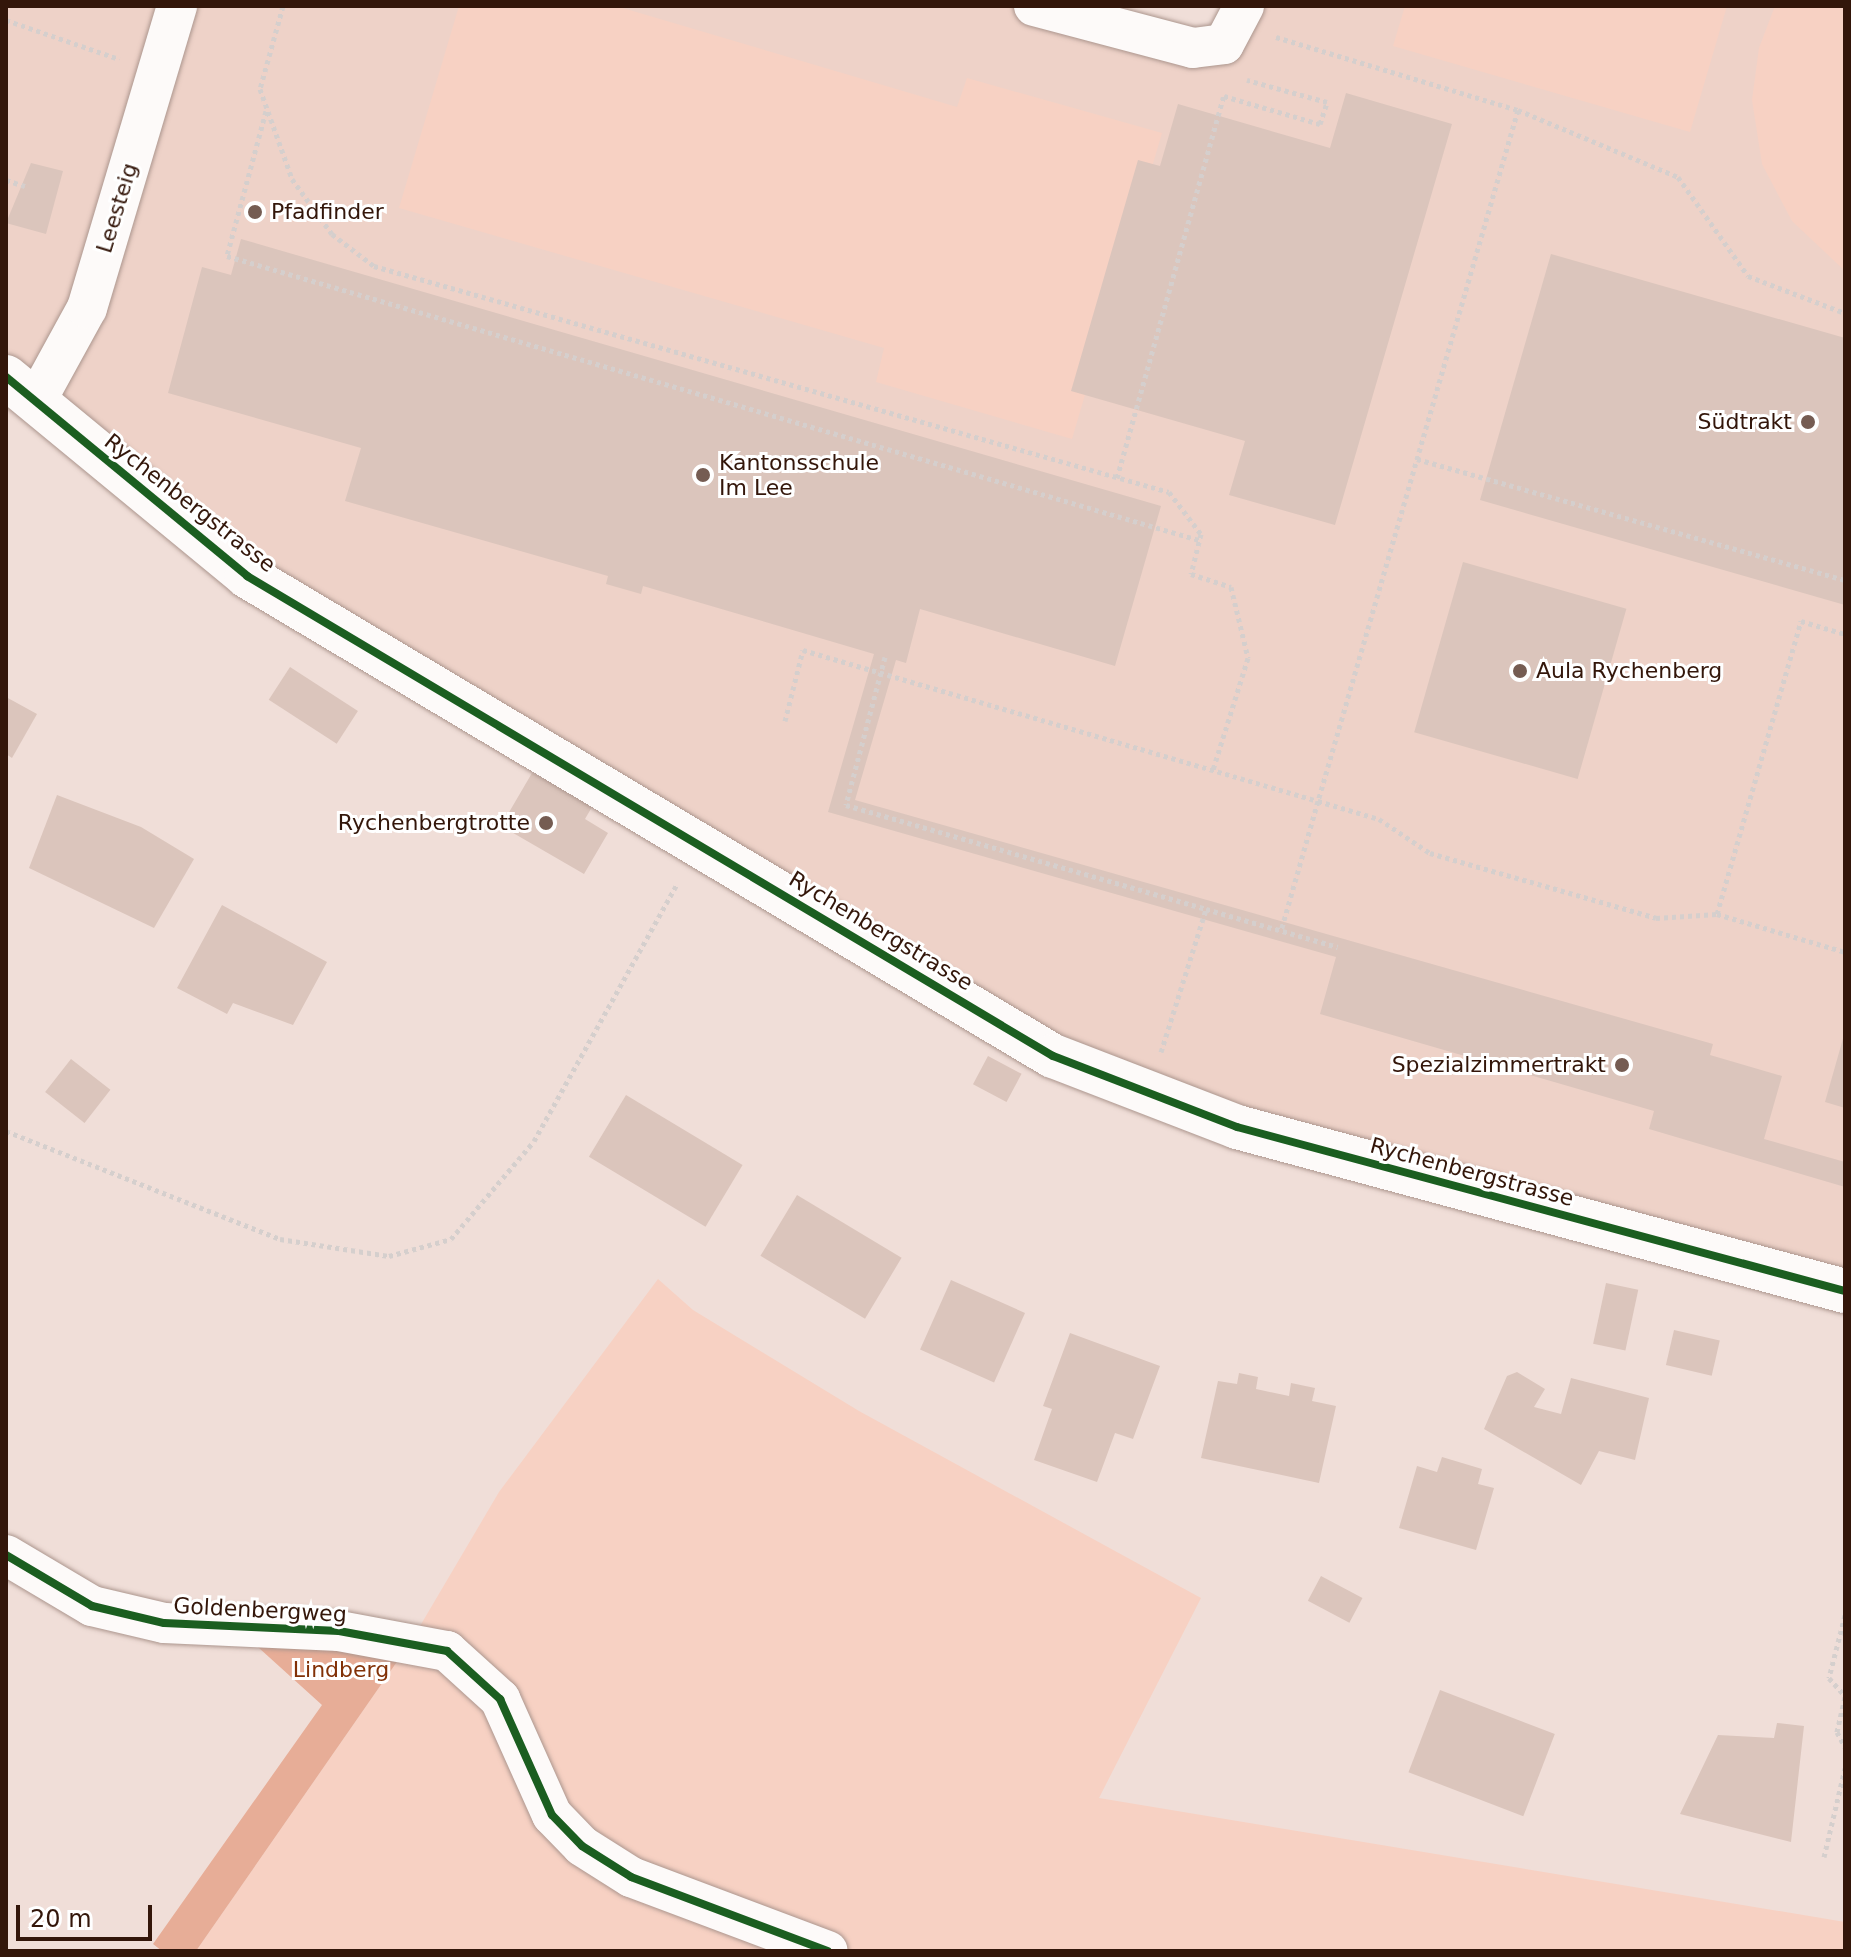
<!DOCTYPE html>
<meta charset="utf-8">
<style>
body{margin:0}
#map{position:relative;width:1851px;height:1957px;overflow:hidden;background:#f0ded8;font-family:"DejaVu Sans",sans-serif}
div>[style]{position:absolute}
.built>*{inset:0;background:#eed2c8}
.green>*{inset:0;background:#f7d1c3}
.forest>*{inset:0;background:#e7ad97}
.building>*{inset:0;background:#dbc5bc;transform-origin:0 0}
.path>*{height:5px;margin-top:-2.5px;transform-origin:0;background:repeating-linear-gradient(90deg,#d5cfcd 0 4px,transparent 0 8px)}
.roads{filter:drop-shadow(0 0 2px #ac968e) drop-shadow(0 0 2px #ac968e)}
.minor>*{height:40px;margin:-20px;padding:0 20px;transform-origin:20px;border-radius:20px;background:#fdfaf9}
.tertiary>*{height:44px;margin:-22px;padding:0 22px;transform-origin:22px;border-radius:22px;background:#fdfaf9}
.cycleway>*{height:8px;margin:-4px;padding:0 4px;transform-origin:4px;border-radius:4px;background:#1b5e20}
.dots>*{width:22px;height:22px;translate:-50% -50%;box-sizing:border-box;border:4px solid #fff;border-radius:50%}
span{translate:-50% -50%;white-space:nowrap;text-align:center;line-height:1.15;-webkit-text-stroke:6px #fff;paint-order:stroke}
.street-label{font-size:22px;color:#33160a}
.poi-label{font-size:22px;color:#33160a}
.left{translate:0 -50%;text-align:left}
.right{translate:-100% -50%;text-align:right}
.park-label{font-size:22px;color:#823107}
.frame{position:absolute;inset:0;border:8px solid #33160a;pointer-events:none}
.scale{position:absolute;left:16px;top:1905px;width:136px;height:36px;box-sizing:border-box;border:4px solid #33160a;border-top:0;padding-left:10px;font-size:24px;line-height:28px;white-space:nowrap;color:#33160a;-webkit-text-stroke:6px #fff;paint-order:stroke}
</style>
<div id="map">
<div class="built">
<i style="clip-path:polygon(6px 6px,1034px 6px,1193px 48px,1244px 6px,1845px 6px,1845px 1291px,1053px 1056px,405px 668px,6px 377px)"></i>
</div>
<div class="green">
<i style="clip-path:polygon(459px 6px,616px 6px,957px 107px,967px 78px,1162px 133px,1072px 439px,876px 382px,884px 348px,399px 208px)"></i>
<i style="clip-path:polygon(1405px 6px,1727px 6px,1690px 132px,1393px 46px)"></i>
<i style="clip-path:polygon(1775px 6px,1845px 6px,1845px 271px,1792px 221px,1762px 164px,1752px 100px,1759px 48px)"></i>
<i style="clip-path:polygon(658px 1279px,693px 1310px,859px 1411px,1201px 1598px,1099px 1798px,1845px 1922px,1845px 1951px,196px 1951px,410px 1643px,499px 1492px)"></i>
</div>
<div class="forest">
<i style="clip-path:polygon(237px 1628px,410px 1643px,196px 1951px,162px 1951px,153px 1944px,322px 1705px)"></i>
</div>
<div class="building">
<i style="clip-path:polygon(1346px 93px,1452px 124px,1335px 525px,1229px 495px,1245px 441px,1071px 391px,1138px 160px,1160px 166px,1178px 104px,1330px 148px)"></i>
<i style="clip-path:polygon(31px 163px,63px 171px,46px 234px,6px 223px)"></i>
<i style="clip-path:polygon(241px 239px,1161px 506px,1115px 666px,920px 609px,906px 663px,896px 660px,855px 800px,1713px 1044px,1710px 1055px,1782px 1076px,1764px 1139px,1845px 1162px,1845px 1187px,1649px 1129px,1654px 1111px,1320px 1014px,1336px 957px,828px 812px,874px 654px,643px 586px,641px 594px,606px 584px,608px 576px,345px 501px,361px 448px,168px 393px,202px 267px,231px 275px)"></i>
<i style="clip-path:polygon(1551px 254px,1845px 338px,1845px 605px,1480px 500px)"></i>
<i style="left:1463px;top:562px;width:170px;height:177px;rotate:16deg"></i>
<i style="left:290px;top:667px;width:81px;height:39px;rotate:33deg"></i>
<i style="clip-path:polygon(6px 697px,37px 714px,12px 758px,6px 754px)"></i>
<i style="clip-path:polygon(532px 773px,596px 800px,585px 819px,608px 833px,584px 874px,501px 826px)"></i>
<i style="clip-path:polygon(57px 795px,141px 827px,194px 859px,154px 928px,29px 868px)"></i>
<i style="clip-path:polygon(222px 905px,327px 962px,293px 1025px,233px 1003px,227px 1014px,177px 988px)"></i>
<i style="clip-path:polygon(1844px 1035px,1845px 1035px,1845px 1108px,1825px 1102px)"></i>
<i style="left:988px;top:1056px;width:38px;height:32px;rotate:28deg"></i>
<i style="left:71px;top:1059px;width:50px;height:42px;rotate:38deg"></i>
<i style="left:626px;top:1095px;width:136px;height:72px;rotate:31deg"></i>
<i style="left:797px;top:1195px;width:122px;height:71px;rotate:31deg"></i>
<i style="left:951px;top:1280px;width:81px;height:76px;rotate:24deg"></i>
<i style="left:1606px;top:1283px;width:33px;height:62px;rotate:12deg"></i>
<i style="left:1674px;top:1330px;width:47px;height:36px;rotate:13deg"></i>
<i style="clip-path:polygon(1070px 1333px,1160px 1366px,1133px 1439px,1115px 1433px,1097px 1482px,1034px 1460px,1052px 1409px,1043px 1406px)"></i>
<i style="clip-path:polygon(1517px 1372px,1545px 1389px,1534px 1407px,1561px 1414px,1571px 1378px,1649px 1398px,1635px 1460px,1599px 1451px,1581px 1485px,1484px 1429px,1507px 1376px)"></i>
<i style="clip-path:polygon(1239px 1373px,1258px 1377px,1256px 1389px,1289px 1396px,1291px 1383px,1315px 1388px,1312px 1401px,1336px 1406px,1319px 1483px,1201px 1458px,1218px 1381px,1237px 1384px)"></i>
<i style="clip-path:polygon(1442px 1457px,1482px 1469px,1478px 1484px,1494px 1488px,1476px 1550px,1399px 1528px,1417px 1466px,1437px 1472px)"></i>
<i style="left:1321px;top:1576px;width:47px;height:28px;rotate:28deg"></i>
<i style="left:1440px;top:1690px;width:123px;height:88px;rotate:21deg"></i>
<i style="clip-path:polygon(1777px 1723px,1804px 1726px,1791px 1842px,1680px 1814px,1718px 1735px,1774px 1738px)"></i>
</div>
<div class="path">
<i style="left:283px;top:6px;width:86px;rotate:105.5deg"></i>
<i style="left:260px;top:89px;width:96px;rotate:70.4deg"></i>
<i style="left:292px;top:179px;width:68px;rotate:54deg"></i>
<i style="left:332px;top:234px;width:53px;rotate:37.3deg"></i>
<i style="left:374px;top:266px;width:826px;rotate:15.87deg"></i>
<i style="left:1169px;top:492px;width:53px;rotate:52.7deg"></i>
<i style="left:1201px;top:534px;width:41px;rotate:104deg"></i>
<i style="left:1191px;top:574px;width:42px;rotate:18deg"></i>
<i style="left:1231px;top:587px;width:73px;rotate:76.5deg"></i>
<i style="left:1248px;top:658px;width:117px;rotate:107.4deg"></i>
<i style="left:6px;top:20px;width:120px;rotate:19deg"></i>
<i style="left:1276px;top:37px;width:253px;rotate:16.8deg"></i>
<i style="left:1518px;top:110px;width:173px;rotate:22.7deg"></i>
<i style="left:1678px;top:177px;width:121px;rotate:54.7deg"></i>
<i style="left:1748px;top:276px;width:104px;rotate:20.9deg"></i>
<i style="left:1518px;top:110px;width:719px;rotate:106.14deg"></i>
<i style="left:1318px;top:801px;width:64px;rotate:16.4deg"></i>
<i style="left:1379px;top:819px;width:61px;rotate:33.7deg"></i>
<i style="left:1430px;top:853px;width:235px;rotate:16deg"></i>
<i style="left:1656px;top:918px;width:61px;rotate:-3.8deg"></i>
<i style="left:1717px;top:914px;width:134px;rotate:16.5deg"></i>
<i style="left:266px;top:111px;width:150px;rotate:105.1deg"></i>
<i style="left:227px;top:256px;width:1013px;rotate:16.29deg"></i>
<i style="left:6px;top:180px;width:20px;rotate:18deg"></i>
<i style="left:1417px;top:459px;width:445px;rotate:15.8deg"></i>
<i style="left:1117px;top:478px;width:397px;rotate:-74.4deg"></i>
<i style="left:1224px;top:96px;width:100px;rotate:16.3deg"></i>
<i style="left:1320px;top:124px;width:23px;rotate:-72deg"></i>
<i style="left:1327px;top:102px;width:83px;rotate:-164.6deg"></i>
<i style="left:885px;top:657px;width:153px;rotate:104.8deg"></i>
<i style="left:846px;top:805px;width:375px;rotate:16.1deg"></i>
<i style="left:785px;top:721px;width:73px;rotate:-75.8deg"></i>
<i style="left:803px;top:650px;width:537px;rotate:16.34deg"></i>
<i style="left:1318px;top:801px;width:135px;rotate:105.9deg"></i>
<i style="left:1717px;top:914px;width:305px;rotate:-74deg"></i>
<i style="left:1801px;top:621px;width:46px;rotate:16.5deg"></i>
<i style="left:1161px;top:1052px;width:150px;rotate:-72.5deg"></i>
<i style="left:1206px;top:909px;width:137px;rotate:16.1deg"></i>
<i style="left:6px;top:1131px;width:295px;rotate:21.5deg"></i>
<i style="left:280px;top:1239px;width:110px;rotate:8.9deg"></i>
<i style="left:389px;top:1256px;width:64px;rotate:-15.3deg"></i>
<i style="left:451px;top:1239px;width:128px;rotate:-49.7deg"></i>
<i style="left:534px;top:1141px;width:294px;rotate:-60.9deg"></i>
<i style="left:1845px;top:1615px;width:65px;rotate:104.3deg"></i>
<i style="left:1829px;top:1678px;width:24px;rotate:48deg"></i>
<i style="left:1845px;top:1697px;width:36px;rotate:103deg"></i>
<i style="left:1837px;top:1732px;width:17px;rotate:62deg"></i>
<i style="left:1824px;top:1857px;width:91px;rotate:-76.7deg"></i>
</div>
<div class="roads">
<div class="minor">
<i style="left:1034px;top:6px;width:164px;rotate:14.8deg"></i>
<i style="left:1193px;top:48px;width:31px;rotate:-7deg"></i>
<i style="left:1224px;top:44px;width:43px;rotate:-62.2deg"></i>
<i style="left:36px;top:401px;width:106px;rotate:-61.3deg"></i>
<i style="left:87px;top:308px;width:315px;rotate:-73.4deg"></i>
<i style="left:6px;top:1555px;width:100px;rotate:30.7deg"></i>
<i style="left:92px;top:1606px;width:74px;rotate:13.3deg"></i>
<i style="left:164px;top:1623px;width:175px;rotate:2.6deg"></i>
<i style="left:339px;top:1631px;width:110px;rotate:10.5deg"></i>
<i style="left:447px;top:1651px;width:72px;rotate:42.2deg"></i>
<i style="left:500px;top:1699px;width:127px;rotate:65.9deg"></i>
<i style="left:552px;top:1815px;width:43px;rotate:45.9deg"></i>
<i style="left:582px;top:1846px;width:58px;rotate:32.3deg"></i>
<i style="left:631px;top:1877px;width:210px;rotate:20.6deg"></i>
</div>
<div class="tertiary">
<i style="left:6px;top:377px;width:313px;rotate:39.5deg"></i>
<i style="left:247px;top:576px;width:938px;rotate:30.78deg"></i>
<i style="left:1053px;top:1056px;width:197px;rotate:21.1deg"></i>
<i style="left:1237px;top:1127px;width:630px;rotate:15.1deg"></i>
</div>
</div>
<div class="cycleway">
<i style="left:6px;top:377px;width:313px;rotate:39.5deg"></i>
<i style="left:247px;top:576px;width:938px;rotate:30.78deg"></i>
<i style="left:1053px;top:1056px;width:197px;rotate:21.1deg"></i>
<i style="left:1237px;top:1127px;width:630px;rotate:15.1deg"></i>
<i style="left:6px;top:1555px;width:100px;rotate:30.7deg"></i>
<i style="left:92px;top:1606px;width:74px;rotate:13.3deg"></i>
<i style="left:164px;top:1623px;width:175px;rotate:2.6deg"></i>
<i style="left:339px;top:1631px;width:110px;rotate:10.5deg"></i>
<i style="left:447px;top:1651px;width:72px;rotate:42.2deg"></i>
<i style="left:500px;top:1699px;width:127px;rotate:65.9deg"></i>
<i style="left:552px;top:1815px;width:43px;rotate:45.9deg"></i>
<i style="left:582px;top:1846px;width:58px;rotate:32.3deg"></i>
<i style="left:631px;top:1877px;width:210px;rotate:20.6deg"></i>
</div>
<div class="dots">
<i style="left:255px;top:212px;background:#755c52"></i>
<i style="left:1808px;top:422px;background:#755c52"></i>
<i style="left:703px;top:475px;background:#755c52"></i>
<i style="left:1520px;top:671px;background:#755c52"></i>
<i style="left:546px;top:823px;background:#755c52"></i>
<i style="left:1622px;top:1065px;background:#755c52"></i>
</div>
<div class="street-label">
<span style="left:117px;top:208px;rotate:-73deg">Leesteig</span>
<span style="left:190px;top:503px;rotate:38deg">Rychenbergstrasse</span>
<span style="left:881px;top:931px;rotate:31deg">Rychenbergstrasse</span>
<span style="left:1472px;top:1172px;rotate:15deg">Rychenbergstrasse</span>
<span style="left:260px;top:1610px;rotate:3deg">Goldenbergweg</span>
</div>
<div class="poi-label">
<span class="left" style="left:271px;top:212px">Pfadfinder</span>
<span class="right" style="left:1792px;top:422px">Südtrakt</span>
<span class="left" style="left:719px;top:475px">Kantonsschule<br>Im Lee</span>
<span class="left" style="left:1536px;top:671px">Aula Rychenberg</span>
<span class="right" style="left:530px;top:823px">Rychenbergtrotte</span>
<span class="right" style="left:1606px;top:1065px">Spezialzimmertrakt</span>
</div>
<div class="park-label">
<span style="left:341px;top:1670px">Lindberg</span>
</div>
<div class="frame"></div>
<div class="scale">20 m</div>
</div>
